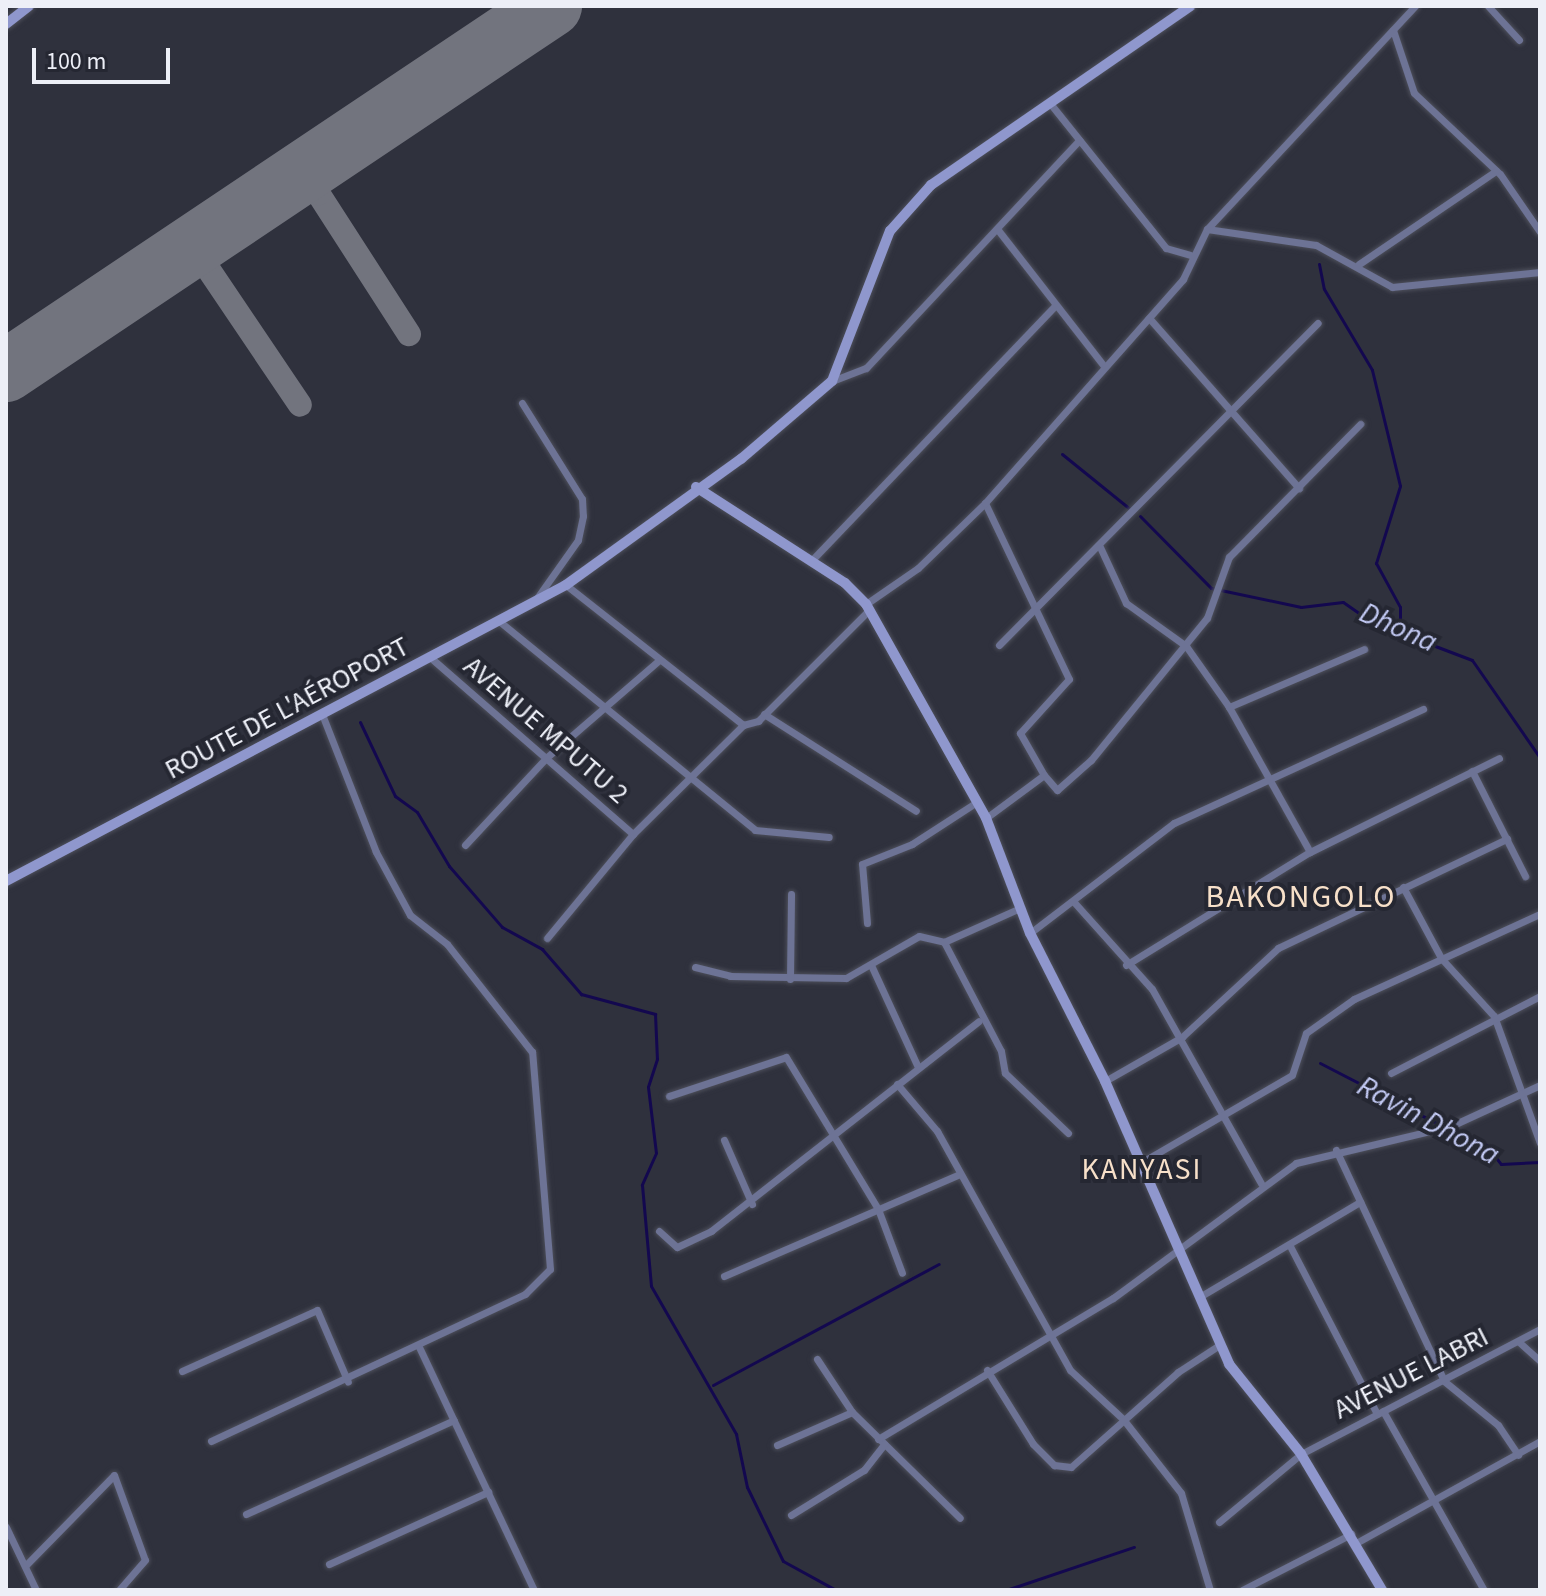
<!DOCTYPE html>
<meta charset="utf-8">
<style>
body{margin:0}
#map{position:relative;width:1546px;height:1596px;overflow:hidden;background:#2f313d;font-family:"Source Sans 3",sans-serif}
div>[style]{position:absolute}
.stream>*{height:3px;margin:-1.5px;padding:0 1.5px;transform-origin:1.5px;border-radius:1.5px;background:#13084f}
.taxiway>*{height:24px;margin:-12px;padding:0 12px;transform-origin:12px;border-radius:12px;background:#72747e}
.runway>*{height:62px;margin:-31px;padding:0 31px;transform-origin:31px;border-radius:31px;background:#72747e}
.roads{filter:drop-shadow(0 0 2px #4d4f5b) drop-shadow(0 0 2px #4d4f5b)}
.street>*{height:7px;margin:-3.5px;padding:0 3.5px;transform-origin:3.5px;border-radius:3.5px;background:#6d7395}
.secondary>*{height:10px;margin:-5px;padding:0 5px;transform-origin:5px;border-radius:5px;background:#8f97cd}
span{translate:-50% -50%;white-space:nowrap;text-align:center;line-height:1.15;-webkit-text-stroke:8px #252732;paint-order:stroke}
.street-label{font-size:28px;color:#edeff7}
.water-label{font-size:30px;color:#c1c8f2;font-style:italic}
.neighbourhood-label{font-size:30px;color:#f7e0c9;letter-spacing:2px}
.quarter-label{font-size:32px;color:#f7e0c9;letter-spacing:2px}
.frame{position:absolute;inset:0;border:8px solid #edeff7;pointer-events:none}
.scale{position:absolute;left:32px;top:48px;width:138px;height:36px;box-sizing:border-box;border:4px solid #edeff7;border-top:0;padding-left:10px;font-size:24px;line-height:28px;white-space:nowrap;color:#edeff7;-webkit-text-stroke:6px #252732;paint-order:stroke}
</style>
<div id="map">
<div class="stream">
<i style="left:1319px;top:264px;width:25px;rotate:79deg"></i>
<i style="left:1324px;top:289px;width:94px;rotate:59.3deg"></i>
<i style="left:1372px;top:370px;width:119px;rotate:76.4deg"></i>
<i style="left:1400px;top:486px;width:81px;rotate:107.3deg"></i>
<i style="left:1376px;top:563px;width:50px;rotate:61.4deg"></i>
<i style="left:1400px;top:607px;width:21px;rotate:90deg"></i>
<i style="left:1062px;top:454px;width:87px;rotate:39deg"></i>
<i style="left:1140px;top:516px;width:101px;rotate:45.4deg"></i>
<i style="left:1211px;top:588px;width:92px;rotate:11.9deg"></i>
<i style="left:1301px;top:607px;width:42px;rotate:-6.8deg"></i>
<i style="left:1343px;top:602px;width:35px;rotate:35deg"></i>
<i style="left:1372px;top:622px;width:107px;rotate:20.8deg"></i>
<i style="left:1472px;top:660px;width:119px;rotate:55.2deg"></i>
<i style="left:360px;top:722px;width:82px;rotate:64.7deg"></i>
<i style="left:395px;top:796px;width:27px;rotate:36deg"></i>
<i style="left:417px;top:812px;width:63px;rotate:59.3deg"></i>
<i style="left:449px;top:866px;width:81px;rotate:49deg"></i>
<i style="left:502px;top:927px;width:46px;rotate:28.8deg"></i>
<i style="left:542px;top:949px;width:60px;rotate:49.1deg"></i>
<i style="left:581px;top:994px;width:77px;rotate:15.1deg"></i>
<i style="left:655px;top:1014px;width:45px;rotate:87.5deg"></i>
<i style="left:657px;top:1059px;width:29px;rotate:108deg"></i>
<i style="left:648px;top:1087px;width:66px;rotate:83.1deg"></i>
<i style="left:656px;top:1153px;width:35px;rotate:114deg"></i>
<i style="left:642px;top:1185px;width:101px;rotate:84.9deg"></i>
<i style="left:651px;top:1286px;width:171px;rotate:60.1deg"></i>
<i style="left:736px;top:1434px;width:54px;rotate:78.3deg"></i>
<i style="left:747px;top:1487px;width:82px;rotate:64.1deg"></i>
<i style="left:783px;top:1561px;width:60px;rotate:28.7deg"></i>
<i style="left:1320px;top:1063px;width:135px;rotate:27.3deg"></i>
<i style="left:1446px;top:1129px;width:43px;rotate:21.8deg"></i>
<i style="left:1486px;top:1145px;width:24px;rotate:52deg"></i>
<i style="left:1501px;top:1164px;width:39px;rotate:-3deg"></i>
<i style="left:713px;top:1385px;width:256px;rotate:-28.2deg"></i>
<i style="left:1006px;top:1590px;width:135px;rotate:-18.6deg"></i>
</div>
<div class="taxiway">
<i style="left:318px;top:162px;width:31px;rotate:90deg"></i>
<i style="left:318px;top:193px;width:168px;rotate:57.2deg"></i>
<i style="left:287px;top:183px;width:33px;rotate:18deg"></i>
<i style="left:178px;top:256px;width:31px;rotate:21deg"></i>
<i style="left:207px;top:267px;width:166px;rotate:56deg"></i>
</div>
<div class="runway">
<i style="left:6px;top:371px;width:656px;rotate:-33.81deg"></i>
</div>
<div class="roads">
<div class="street">
<i style="left:1488px;top:6px;width:46px;rotate:47.6deg"></i>
<i style="left:1393px;top:30px;width:66px;rotate:71.6deg"></i>
<i style="left:1414px;top:93px;width:118px;rotate:43.3deg"></i>
<i style="left:1500px;top:174px;width:70px;rotate:55.4deg"></i>
<i style="left:1049px;top:102px;width:187px;rotate:51.3deg"></i>
<i style="left:1166px;top:248px;width:25px;rotate:16deg"></i>
<i style="left:1207px;top:229px;width:110px;rotate:8.4deg"></i>
<i style="left:1316px;top:245px;width:87px;rotate:28.9deg"></i>
<i style="left:1392px;top:287px;width:149px;rotate:-5.8deg"></i>
<i style="left:998px;top:230px;width:171px;rotate:52.1deg"></i>
<i style="left:1359px;top:264px;width:166px;rotate:-34.2deg"></i>
<i style="left:1149px;top:318px;width:227px;rotate:48.6deg"></i>
<i style="left:832px;top:381px;width:36px;rotate:-21deg"></i>
<i style="left:866px;top:368px;width:312px;rotate:-46.9deg"></i>
<i style="left:522px;top:403px;width:113px;rotate:58deg"></i>
<i style="left:582px;top:499px;width:17px;rotate:87deg"></i>
<i style="left:583px;top:516px;width:25px;rotate:102deg"></i>
<i style="left:578px;top:540px;width:71px;rotate:125.3deg"></i>
<i style="left:985px;top:503px;width:195px;rotate:64.5deg"></i>
<i style="left:1069px;top:679px;width:73px;rotate:132.2deg"></i>
<i style="left:1020px;top:733px;width:48px;rotate:60.3deg"></i>
<i style="left:1100px;top:547px;width:62px;rotate:65.1deg"></i>
<i style="left:1126px;top:603px;width:74px;rotate:35.6deg"></i>
<i style="left:1186px;top:646px;width:75px;rotate:54.8deg"></i>
<i style="left:1229px;top:707px;width:166px;rotate:60.8deg"></i>
<i style="left:812px;top:560px;width:352px;rotate:-46.3deg"></i>
<i style="left:566px;top:585px;width:226px;rotate:38.3deg"></i>
<i style="left:743px;top:725px;width:16px;rotate:-15deg"></i>
<i style="left:758px;top:721px;width:157px;rotate:-45deg"></i>
<i style="left:866px;top:604px;width:63px;rotate:-34.7deg"></i>
<i style="left:918px;top:568px;width:93px;rotate:-44.1deg"></i>
<i style="left:985px;top:503px;width:299px;rotate:-48.5deg"></i>
<i style="left:1183px;top:279px;width:55px;rotate:-64.4deg"></i>
<i style="left:1207px;top:229px;width:305px;rotate:-47deg"></i>
<i style="left:499px;top:621px;width:330px;rotate:39.2deg"></i>
<i style="left:755px;top:830px;width:74px;rotate:5.4deg"></i>
<i style="left:999px;top:645px;width:453px;rotate:-45.3deg"></i>
<i style="left:431px;top:658px;width:268px;rotate:41.1deg"></i>
<i style="left:1229px;top:707px;width:147px;rotate:-23.2deg"></i>
<i style="left:764px;top:714px;width:180px;rotate:32.5deg"></i>
<i style="left:1472px;top:771px;width:118px;rotate:63.2deg"></i>
<i style="left:986px;top:818px;width:72px;rotate:-36.6deg"></i>
<i style="left:1044px;top:775px;width:20px;rotate:49deg"></i>
<i style="left:1057px;top:790px;width:45px;rotate:-41.4deg"></i>
<i style="left:1091px;top:760px;width:183px;rotate:-50.8deg"></i>
<i style="left:1207px;top:618px;width:65px;rotate:-70.2deg"></i>
<i style="left:1229px;top:557px;width:187px;rotate:-45.4deg"></i>
<i style="left:465px;top:845px;width:119px;rotate:-47deg"></i>
<i style="left:546px;top:758px;width:150px;rotate:-40.9deg"></i>
<i style="left:1403px;top:887px;width:81px;rotate:61.8deg"></i>
<i style="left:1441px;top:958px;width:79px;rotate:47.6deg"></i>
<i style="left:1494px;top:1016px;width:135px;rotate:70.1deg"></i>
<i style="left:1073px;top:901px;width:118px;rotate:48.1deg"></i>
<i style="left:1152px;top:989px;width:223px;rotate:60.7deg"></i>
<i style="left:867px;top:923px;width:59px;rotate:-94.8deg"></i>
<i style="left:862px;top:864px;width:54px;rotate:-21.8deg"></i>
<i style="left:912px;top:844px;width:77px;rotate:-32.9deg"></i>
<i style="left:1030px;top:933px;width:181px;rotate:-37.4deg"></i>
<i style="left:1174px;top:823px;width:274px;rotate:-24.6deg"></i>
<i style="left:547px;top:938px;width:135px;rotate:-50.4deg"></i>
<i style="left:633px;top:834px;width:155px;rotate:-44.7deg"></i>
<i style="left:944px;top:942px;width:123px;rotate:62.4deg"></i>
<i style="left:1001px;top:1051px;width:22px;rotate:80deg"></i>
<i style="left:1005px;top:1073px;width:87px;rotate:43.6deg"></i>
<i style="left:871px;top:965px;width:112px;rotate:65.3deg"></i>
<i style="left:1126px;top:965px;width:216px;rotate:-31.6deg"></i>
<i style="left:1310px;top:852px;width:211px;rotate:-26.4deg"></i>
<i style="left:695px;top:967px;width:36px;rotate:14deg"></i>
<i style="left:730px;top:976px;width:116px;rotate:1deg"></i>
<i style="left:846px;top:978px;width:84px;rotate:-29.9deg"></i>
<i style="left:919px;top:936px;width:26px;rotate:13deg"></i>
<i style="left:944px;top:942px;width:83px;rotate:-24.1deg"></i>
<i style="left:790px;top:979px;width:85px;rotate:-89.3deg"></i>
<i style="left:1391px;top:1073px;width:168px;rotate:-27.3deg"></i>
<i style="left:1105px;top:1081px;width:89px;rotate:-29.7deg"></i>
<i style="left:1182px;top:1037px;width:131px;rotate:-42.8deg"></i>
<i style="left:1278px;top:948px;width:254px;rotate:-25.5deg"></i>
<i style="left:897px;top:1084px;width:62px;rotate:49.6deg"></i>
<i style="left:937px;top:1131px;width:274px;rotate:60.9deg"></i>
<i style="left:1070px;top:1370px;width:72px;rotate:42.8deg"></i>
<i style="left:1123px;top:1419px;width:94px;rotate:51.9deg"></i>
<i style="left:1181px;top:1493px;width:101px;rotate:73.4deg"></i>
<i style="left:669px;top:1096px;width:123px;rotate:-18.4deg"></i>
<i style="left:786px;top:1057px;width:178px;rotate:58.8deg"></i>
<i style="left:878px;top:1209px;width:68px;rotate:69.4deg"></i>
<i style="left:724px;top:1140px;width:70px;rotate:66.4deg"></i>
<i style="left:1336px;top:1150px;width:255px;rotate:64.9deg"></i>
<i style="left:1444px;top:1381px;width:70px;rotate:39.2deg"></i>
<i style="left:1498px;top:1425px;width:36px;rotate:56deg"></i>
<i style="left:1142px;top:1162px;width:173px;rotate:-30.1deg"></i>
<i style="left:1292px;top:1075px;width:44px;rotate:-71.6deg"></i>
<i style="left:1306px;top:1033px;width:59px;rotate:-35.3deg"></i>
<i style="left:1354px;top:999px;width:205px;rotate:-24.6deg"></i>
<i style="left:659px;top:1231px;width:24px;rotate:42deg"></i>
<i style="left:677px;top:1247px;width:38px;rotate:-25deg"></i>
<i style="left:711px;top:1231px;width:340px;rotate:-38.1deg"></i>
<i style="left:1290px;top:1246px;width:189px;rotate:62.6deg"></i>
<i style="left:724px;top:1276px;width:257px;rotate:-23.4deg"></i>
<i style="left:1201px;top:1296px;width:185px;rotate:-30.6deg"></i>
<i style="left:1519px;top:1342px;width:28px;rotate:42deg"></i>
<i style="left:419px;top:1347px;width:269px;rotate:64.7deg"></i>
<i style="left:817px;top:1359px;width:64px;rotate:56.6deg"></i>
<i style="left:852px;top:1412px;width:151px;rotate:44.5deg"></i>
<i style="left:987px;top:1370px;width:87px;rotate:58.1deg"></i>
<i style="left:1033px;top:1444px;width:30px;rotate:45deg"></i>
<i style="left:1054px;top:1465px;width:17px;rotate:7deg"></i>
<i style="left:1071px;top:1467px;width:143px;rotate:-41.6deg"></i>
<i style="left:1178px;top:1372px;width:51px;rotate:-33.1deg"></i>
<i style="left:182px;top:1371px;width:148px;rotate:-24.3deg"></i>
<i style="left:317px;top:1310px;width:78px;rotate:66.7deg"></i>
<i style="left:1383px;top:1411px;width:206px;rotate:60.6deg"></i>
<i style="left:878px;top:1439px;width:274px;rotate:-31deg"></i>
<i style="left:1113px;top:1298px;width:227px;rotate:-36.4deg"></i>
<i style="left:1296px;top:1163px;width:159px;rotate:-13.4deg"></i>
<i style="left:1451px;top:1126px;width:98px;rotate:-24.7deg"></i>
<i style="left:211px;top:1441px;width:347px;rotate:-25.1deg"></i>
<i style="left:525px;top:1294px;width:35px;rotate:-45deg"></i>
<i style="left:550px;top:1269px;width:218px;rotate:-94.7deg"></i>
<i style="left:532px;top:1052px;width:137px;rotate:-128.2deg"></i>
<i style="left:447px;top:944px;width:47px;rotate:-141.9deg"></i>
<i style="left:410px;top:915px;width:72px;rotate:-118.4deg"></i>
<i style="left:376px;top:852px;width:145px;rotate:-111.4deg"></i>
<i style="left:777px;top:1445px;width:82px;rotate:-23.7deg"></i>
<i style="left:246px;top:1514px;width:228px;rotate:-24.3deg"></i>
<i style="left:791px;top:1515px;width:86px;rotate:-31.7deg"></i>
<i style="left:864px;top:1470px;width:33px;rotate:-52deg"></i>
<i style="left:1219px;top:1522px;width:107px;rotate:-39.7deg"></i>
<i style="left:1301px;top:1454px;width:270px;rotate:-27.6deg"></i>
<i style="left:6px;top:1527px;width:70px;rotate:64.5deg"></i>
<i style="left:1356px;top:1543px;width:210px;rotate:-29deg"></i>
<i style="left:329px;top:1564px;width:175px;rotate:-24.4deg"></i>
<i style="left:25px;top:1566px;width:127px;rotate:-45.6deg"></i>
<i style="left:114px;top:1475px;width:90px;rotate:70deg"></i>
<i style="left:145px;top:1560px;width:40px;rotate:131deg"></i>
<i style="left:1242px;top:1590px;width:123px;rotate:-27.2deg"></i>
</div>
<div class="secondary">
<i style="left:6px;top:24px;width:29px;rotate:-38deg"></i>
<i style="left:696px;top:487px;width:177px;rotate:32.8deg"></i>
<i style="left:845px;top:583px;width:30px;rotate:45deg"></i>
<i style="left:866px;top:604px;width:245px;rotate:60.7deg"></i>
<i style="left:986px;top:818px;width:123px;rotate:69.1deg"></i>
<i style="left:1030px;top:933px;width:166px;rotate:63.1deg"></i>
<i style="left:1105px;top:1081px;width:309px;rotate:66.3deg"></i>
<i style="left:1229px;top:1364px;width:115px;rotate:51.3deg"></i>
<i style="left:1301px;top:1454px;width:158px;rotate:59.2deg"></i>
<i style="left:6px;top:881px;width:633px;rotate:-27.86deg"></i>
<i style="left:566px;top:585px;width:216px;rotate:-35.8deg"></i>
<i style="left:741px;top:459px;width:120px;rotate:-40.6deg"></i>
<i style="left:832px;top:381px;width:161px;rotate:-68.9deg"></i>
<i style="left:890px;top:231px;width:62px;rotate:-48.3deg"></i>
<i style="left:931px;top:185px;width:315px;rotate:-34.6deg"></i>
</div>
</div>
<div class="street-label">
<span style="left:287px;top:708px;rotate:-28deg">ROUTE DE L'AÉROPORT</span>
<span style="left:546px;top:730px;rotate:41deg">AVENUE MPUTU 2</span>
<span style="left:1411px;top:1373px;rotate:-27deg">AVENUE LABRI</span>
</div>
<div class="water-label">
<span style="left:1398px;top:628px;rotate:24deg">Dhona</span>
<span style="left:1428px;top:1121px;rotate:28deg">Ravin Dhona</span>
</div>
<div class="neighbourhood-label">
<span style="left:1142px;top:1170px">KANYASI</span>
</div>
<div class="quarter-label">
<span style="left:1301px;top:897px">BAKONGOLO</span>
</div>
<div class="frame"></div>
<div class="scale">100 m</div>
</div>
